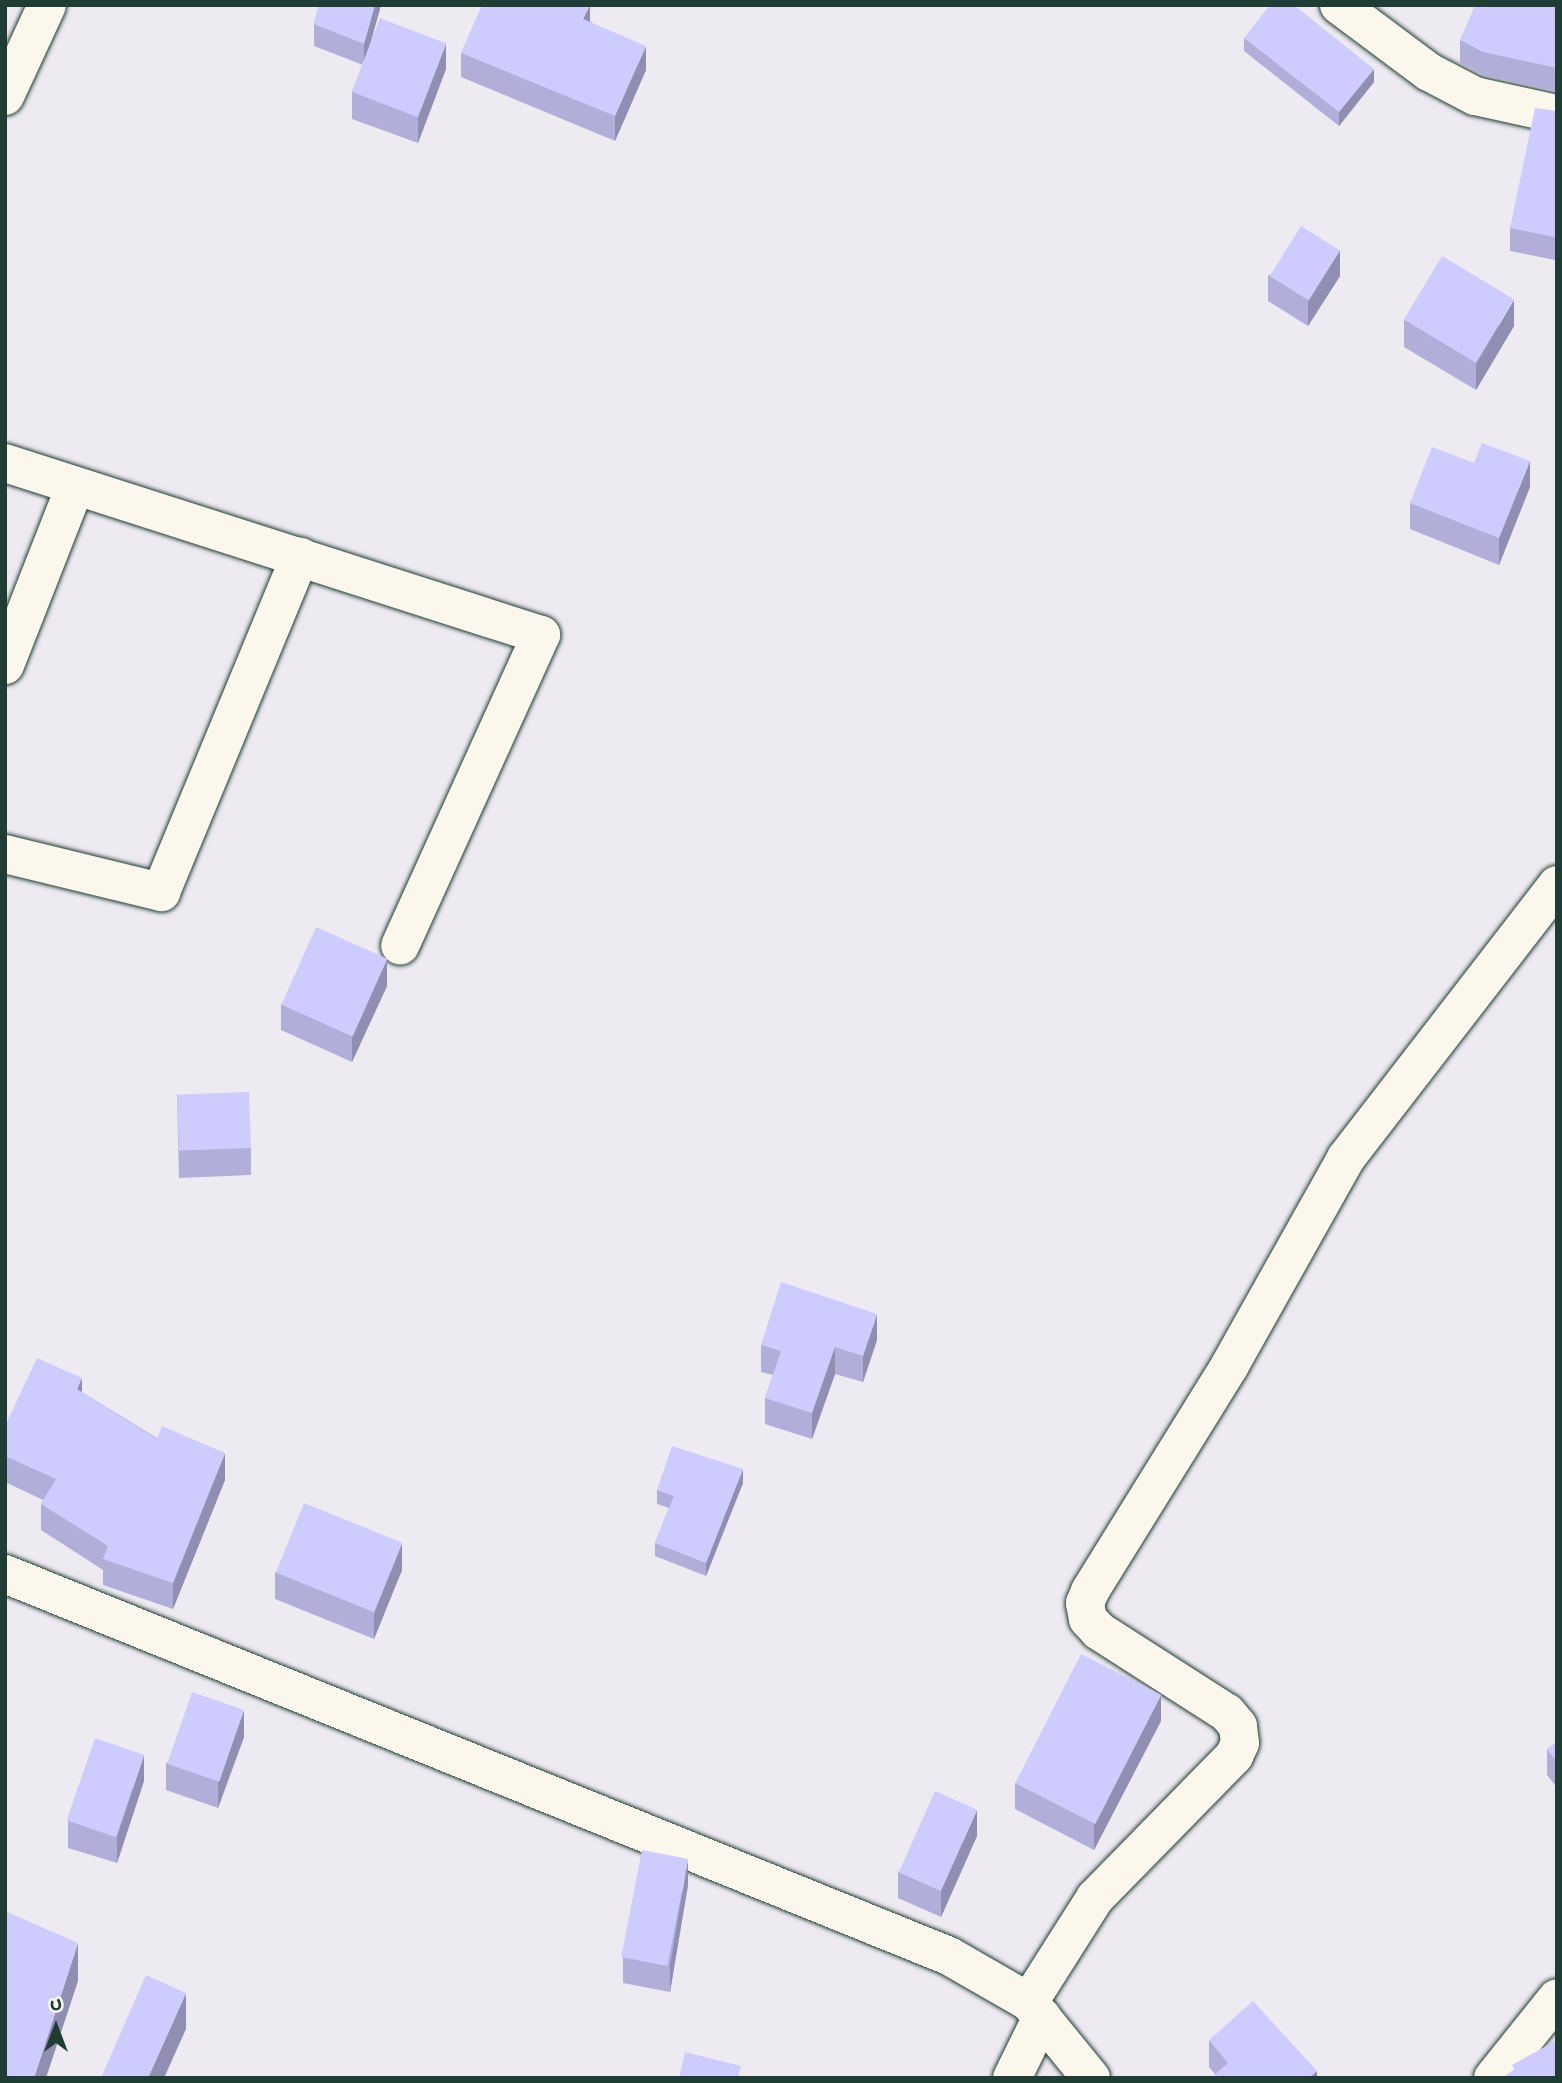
<!DOCTYPE html>
<style>
body{margin:0}
#map{position:relative;width:1562px;height:2083px;overflow:hidden;background:#eeeaf1;font-family:"Gochi Hand",sans-serif}
div>[style]{position:absolute}
.roads{filter:drop-shadow(0 0 2px #1f3d34) drop-shadow(0 0 2px #1f3d34)}
.minor>*{height:38px;margin:-19px;padding:0 19px;transform-origin:19px;border-radius:19px;background:#fbf7ec}
.wall>*{inset:0;background:#b1afda}
.shaded-wall>*{inset:0;background:#908fb2}
.building>*{inset:0;background:#ceccfe;transform-origin:0 0}
span{translate:-50% -50%;white-space:nowrap;text-align:center;line-height:1.15;-webkit-text-stroke:6px #fbf7ec;paint-order:stroke}
.frame{position:absolute;inset:0;border:7px solid #1f3d34;pointer-events:none}
.north{position:absolute;left:21px;top:1992px;width:70px;height:70px;-webkit-text-stroke:5px #fbf7ec;paint-order:stroke;rotate:0deg;font-size:19px;font-weight:700;line-height:28px;text-align:center;color:#1f3d34}
.north::after{content:'';display:block;margin:auto;width:24px;height:32px;background:#1f3d34;clip-path:polygon(50% 0,100% 100%,50% 72%,0 100%)}
</style>
<div id="map">
<div class="roads">
<div class="minor">
<i style="left:1339px;top:5px;width:112px;rotate:36.7deg"></i>
<i style="left:1429px;top:72px;width:52px;rotate:27.6deg"></i>
<i style="left:1475px;top:96px;width:84px;rotate:12.4deg"></i>
<i style="left:5px;top:96px;width:100px;rotate:-65.2deg"></i>
<i style="left:5px;top:463px;width:563px;rotate:17.79deg"></i>
<i style="left:541px;top:635px;width:341px;rotate:114.4deg"></i>
<i style="left:5px;top:665px;width:192px;rotate:-68.6deg"></i>
<i style="left:5px;top:854px;width:161px;rotate:13.7deg"></i>
<i style="left:161px;top:892px;width:363px;rotate:-67.5deg"></i>
<i style="left:5px;top:1574px;width:1018px;rotate:22.03deg"></i>
<i style="left:949px;top:1956px;width:92px;rotate:29.9deg"></i>
<i style="left:1029px;top:2002px;width:98px;rotate:50.8deg"></i>
<i style="left:1029px;top:2002px;width:123px;rotate:-57.6deg"></i>
<i style="left:1095px;top:1898px;width:199px;rotate:-45.6deg"></i>
<i style="left:1234px;top:1756px;width:14px;rotate:-65deg"></i>
<i style="left:1240px;top:1743px;width:17px;rotate:-97deg"></i>
<i style="left:1238px;top:1726px;width:17px;rotate:-130deg"></i>
<i style="left:1227px;top:1713px;width:152px;rotate:-147.4deg"></i>
<i style="left:1099px;top:1631px;width:16px;rotate:-133deg"></i>
<i style="left:1088px;top:1619px;width:16px;rotate:-101deg"></i>
<i style="left:1085px;top:1603px;width:13px;rotate:-67deg"></i>
<i style="left:1090px;top:1591px;width:266px;rotate:-58.2deg"></i>
<i style="left:1230px;top:1365px;width:237px;rotate:-60.7deg"></i>
<i style="left:1346px;top:1158px;width:345px;rotate:-52.3deg"></i>
<i style="left:1012px;top:2078px;width:68px;rotate:-63.8deg"></i>
<i style="left:1493px;top:2078px;width:102px;rotate:-51.3deg"></i>
</div>
</div>
<div class="wall">
<i style="clip-path:polygon(319px 5px,381px 5px,370px 45px,446px 69px,418px 143px,352px 119px,352px 92px,363px 65px,314px 46px,314px 24px)"></i>
<i style="clip-path:polygon(1557px 5px,1557px 92px,1483px 75px,1460px 63px,1460px 40px,1488px 8px)"></i>
<i style="clip-path:polygon(590px 21px,646px 70px,615px 141px,461px 77px,461px 53px)"></i>
<i style="clip-path:polygon(1244px 38px,1374px 82px,1339px 126px,1244px 51px)"></i>
<i style="clip-path:polygon(1557px 111px,1555px 260px,1510px 251px,1510px 228px)"></i>
<i style="clip-path:polygon(1268px 275px,1340px 276px,1308px 326px,1268px 301px)"></i>
<i style="clip-path:polygon(1404px 320px,1514px 326px,1476px 390px,1404px 347px)"></i>
<i style="clip-path:polygon(1530px 487px,1499px 565px,1410px 529px,1410px 503px)"></i>
<i style="clip-path:polygon(387px 986px,352px 1062px,281px 1030px,281px 1004px)"></i>
<i style="clip-path:polygon(177px 1094px,251px 1148px,251px 1175px,179px 1178px)"></i>
<i style="clip-path:polygon(877px 1340px,863px 1382px,835px 1374px,812px 1439px,765px 1424px,765px 1398px,773px 1375px,761px 1372px,761px 1345px)"></i>
<i style="clip-path:polygon(82px 1392px,225px 1480px,173px 1609px,103px 1585px,103px 1570px,41px 1530px,41px 1504px,43px 1500px,5px 1482px,5px 1426px)"></i>
<i style="clip-path:polygon(743px 1483px,706px 1576px,655px 1556px,655px 1543px,669px 1508px,657px 1504px,657px 1490px)"></i>
<i style="clip-path:polygon(402px 1570px,374px 1639px,275px 1599px,275px 1572px)"></i>
<i style="clip-path:polygon(1161px 1721px,1094px 1850px,1015px 1809px,1015px 1783px)"></i>
<i style="clip-path:polygon(244px 1737px,218px 1808px,166px 1790px,166px 1763px)"></i>
<i style="clip-path:polygon(1557px 1742px,1557px 1788px,1547px 1775px,1547px 1749px)"></i>
<i style="clip-path:polygon(144px 1781px,117px 1863px,68px 1848px,68px 1821px)"></i>
<i style="clip-path:polygon(977px 1836px,941px 1917px,898px 1898px,898px 1872px)"></i>
<i style="clip-path:polygon(688px 1885px,670px 1992px,623px 1983px,623px 1957px)"></i>
<i style="clip-path:polygon(1209px 2040px,1317px 2078px,1215px 2074px,1209px 2067px)"></i>
</div>
<div class="shaded-wall">
<i style="clip-path:polygon(375px 5px,381px 5px,364px 66px,364px 44px)"></i>
<i style="clip-path:polygon(590px 5px,590px 29px,583px 19px)"></i>
<i style="clip-path:polygon(446px 43px,446px 69px,418px 143px,418px 116px)"></i>
<i style="clip-path:polygon(646px 46px,646px 70px,615px 141px,615px 116px)"></i>
<i style="clip-path:polygon(1374px 69px,1374px 82px,1339px 126px,1339px 112px)"></i>
<i style="clip-path:polygon(1557px 233px,1557px 256px,1555px 260px,1555px 237px)"></i>
<i style="clip-path:polygon(1340px 250px,1340px 276px,1308px 326px,1308px 300px)"></i>
<i style="clip-path:polygon(1514px 300px,1514px 326px,1476px 390px,1476px 364px)"></i>
<i style="clip-path:polygon(1530px 461px,1530px 487px,1499px 565px,1499px 538px)"></i>
<i style="clip-path:polygon(387px 959px,387px 986px,352px 1062px,352px 1035px)"></i>
<i style="clip-path:polygon(877px 1314px,877px 1340px,863px 1382px,863px 1356px)"></i>
<i style="clip-path:polygon(835px 1347px,835px 1374px,812px 1439px,812px 1413px)"></i>
<i style="clip-path:polygon(82px 1378px,82px 1405px,77px 1389px)"></i>
<i style="clip-path:polygon(225px 1453px,225px 1480px,173px 1609px,173px 1583px)"></i>
<i style="clip-path:polygon(743px 1469px,743px 1483px,706px 1576px,706px 1563px)"></i>
<i style="clip-path:polygon(402px 1543px,402px 1570px,374px 1639px,374px 1613px)"></i>
<i style="clip-path:polygon(1161px 1695px,1161px 1721px,1094px 1850px,1094px 1823px)"></i>
<i style="clip-path:polygon(244px 1710px,244px 1737px,218px 1808px,218px 1782px)"></i>
<i style="clip-path:polygon(144px 1755px,144px 1781px,117px 1863px,117px 1837px)"></i>
<i style="clip-path:polygon(977px 1810px,977px 1836px,941px 1917px,941px 1891px)"></i>
<i style="clip-path:polygon(688px 1859px,688px 1885px,670px 1992px,670px 1965px)"></i>
<i style="clip-path:polygon(78px 1943px,78px 1981px,46px 2078px,34px 2078px)"></i>
<i style="clip-path:polygon(186px 1993px,186px 2029px,164px 2078px,148px 2078px)"></i>
<i style="clip-path:polygon(1317px 2071px,1317px 2078px,1309px 2078px)"></i>
</div>
<div class="building">
<i style="clip-path:polygon(319px 5px,375px 5px,364px 44px,314px 24px)"></i>
<i style="clip-path:polygon(482px 5px,589px 5px,583px 19px,646px 46px,615px 116px,461px 53px)"></i>
<i style="clip-path:polygon(1270px 5px,1294px 5px,1374px 69px,1339px 112px,1244px 38px)"></i>
<i style="clip-path:polygon(1475px 5px,1482px 5px,1488px 8px,1489px 5px,1557px 5px,1557px 68px,1483px 52px,1460px 40px)"></i>
<i style="left:380px;top:18px;width:71px;height:79px;rotate:21deg"></i>
<i style="clip-path:polygon(1535px 108px,1557px 111px,1557px 233px,1555px 237px,1510px 228px)"></i>
<i style="left:1301px;top:226px;width:46px;height:59px;rotate:32deg"></i>
<i style="left:1442px;top:256px;width:84px;height:74px;rotate:31deg"></i>
<i style="clip-path:polygon(1482px 443px,1530px 461px,1499px 538px,1410px 503px,1432px 447px,1474px 463px)"></i>
<i style="left:316px;top:927px;width:78px;height:85px;rotate:24deg"></i>
<i style="left:249px;top:1092px;width:56px;height:72px;rotate:88deg"></i>
<i style="clip-path:polygon(781px 1282px,877px 1314px,863px 1356px,835px 1347px,812px 1413px,765px 1398px,781px 1351px,761px 1345px)"></i>
<i style="clip-path:polygon(37px 1358px,82px 1378px,77px 1389px,157px 1439px,162px 1426px,225px 1453px,173px 1583px,103px 1559px,108px 1546px,41px 1504px,56px 1479px,5px 1456px,5px 1426px)"></i>
<i style="clip-path:polygon(672px 1446px,743px 1469px,706px 1563px,655px 1543px,674px 1496px,657px 1490px)"></i>
<i style="left:304px;top:1503px;width:106px;height:75px;rotate:22deg"></i>
<i style="left:1081px;top:1654px;width:90px;height:145px;rotate:27deg"></i>
<i style="left:192px;top:1692px;width:55px;height:76px;rotate:19deg"></i>
<i style="left:95px;top:1738px;width:52px;height:87px;rotate:19deg"></i>
<i style="clip-path:polygon(1557px 1742px,1557px 1762px,1547px 1749px)"></i>
<i style="left:935px;top:1791px;width:46px;height:89px;rotate:24deg"></i>
<i style="left:642px;top:1850px;width:47px;height:109px;rotate:11deg"></i>
<i style="clip-path:polygon(5px 1911px,78px 1943px,34px 2078px,5px 2078px)"></i>
<i style="clip-path:polygon(146px 1975px,186px 1993px,148px 2078px,101px 2078px)"></i>
<i style="clip-path:polygon(1253px 2001px,1317px 2071px,1309px 2078px,1211px 2078px,1228px 2063px,1209px 2040px)"></i>
<i style="clip-path:polygon(1557px 2040px,1557px 2078px,1503px 2078px,1514px 2069px,1512px 2065px)"></i>
<i style="clip-path:polygon(685px 2052px,741px 2066px,738px 2078px,679px 2078px)"></i>
</div>
<div class="frame"></div>
<div class="north">U</div>
</div>
